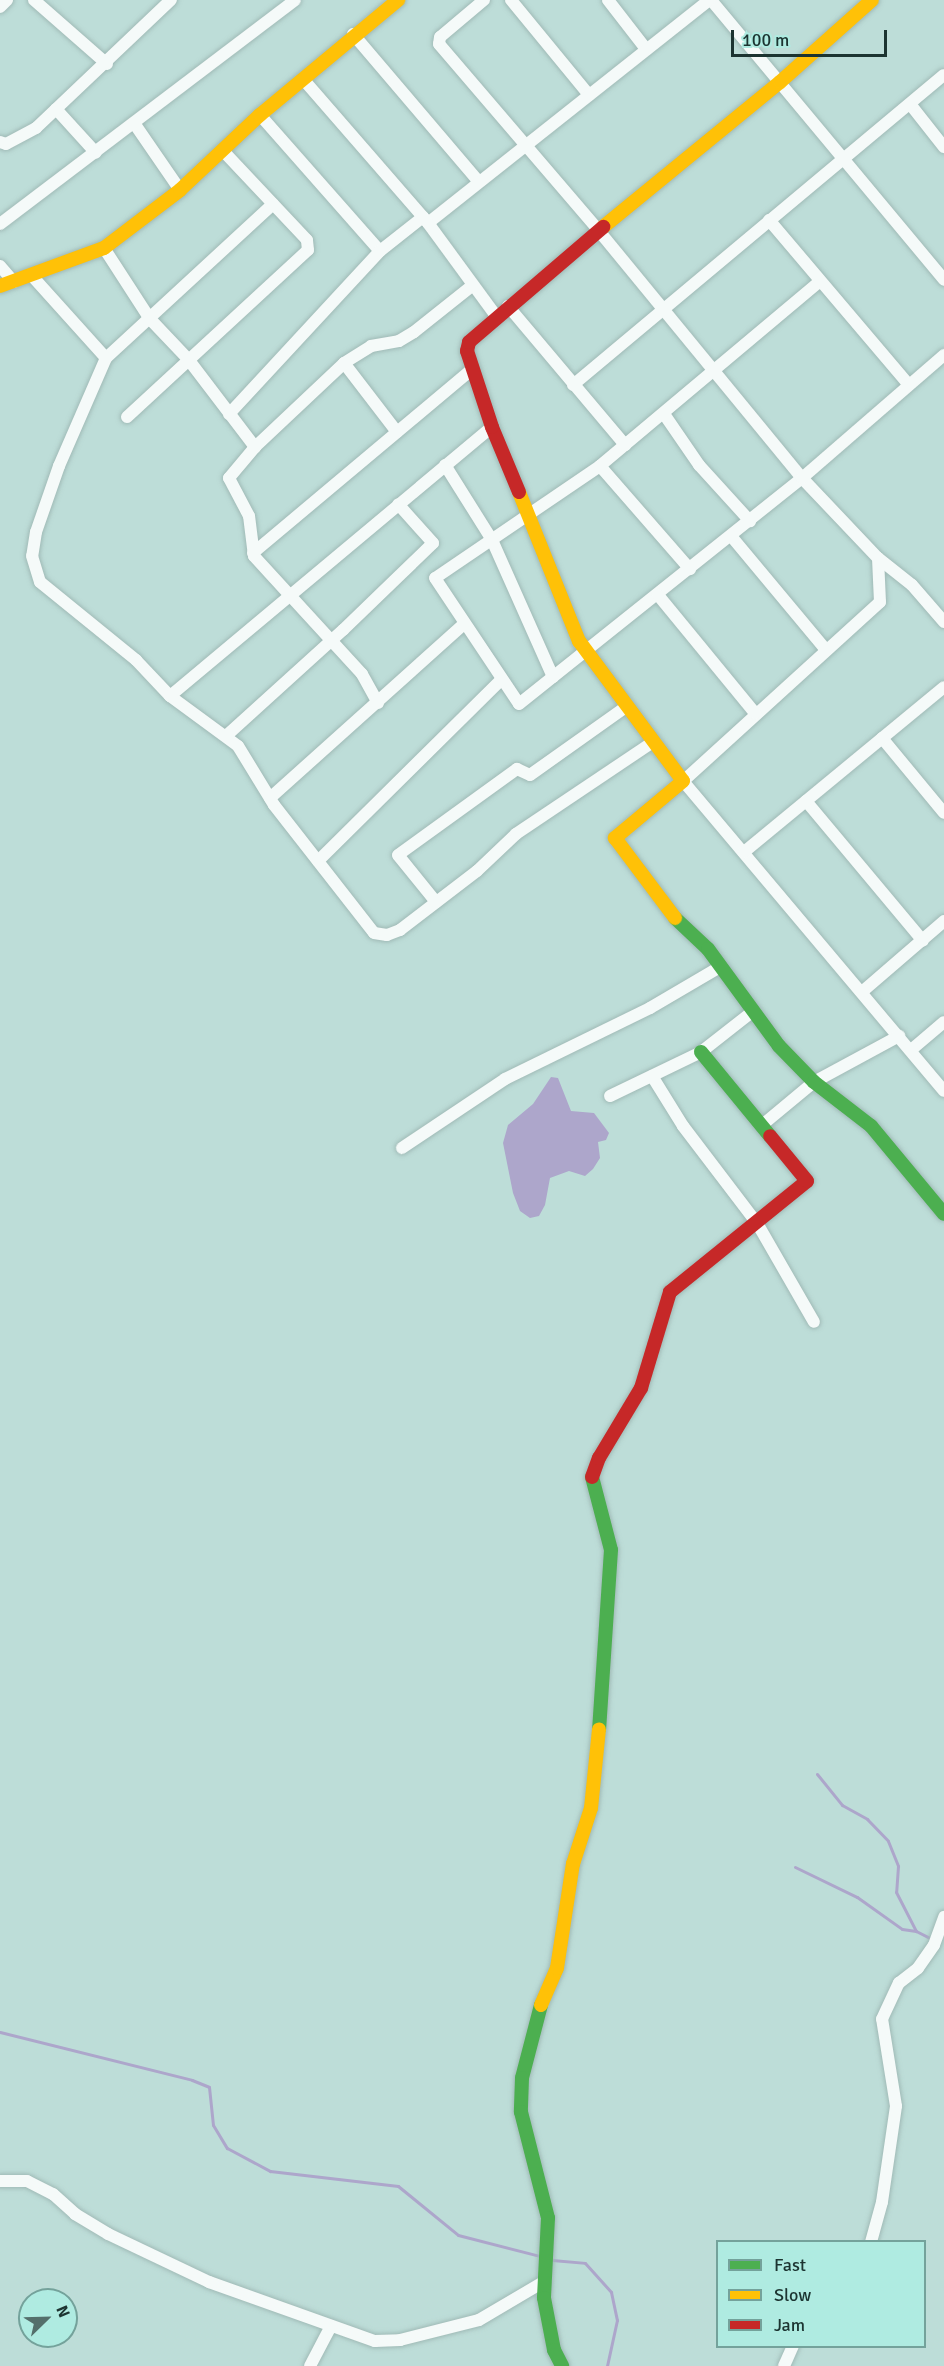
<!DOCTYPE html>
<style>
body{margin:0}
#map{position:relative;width:944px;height:2366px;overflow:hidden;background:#bdddd8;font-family:Signika,sans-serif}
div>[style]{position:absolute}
.water>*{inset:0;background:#ada6cb}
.stream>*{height:3px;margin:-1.5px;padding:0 1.5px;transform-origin:1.5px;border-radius:1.5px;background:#ada6cb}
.roads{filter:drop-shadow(0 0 2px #a0bab6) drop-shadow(0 0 2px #a0bab6)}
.street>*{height:12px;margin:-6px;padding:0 6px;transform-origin:6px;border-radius:6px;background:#f5faf9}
.fast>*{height:14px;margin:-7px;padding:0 7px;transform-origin:7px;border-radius:7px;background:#4caf50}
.slow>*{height:14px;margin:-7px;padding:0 7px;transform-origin:7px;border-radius:7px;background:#ffc107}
.jam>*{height:14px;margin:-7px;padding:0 7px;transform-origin:7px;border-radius:7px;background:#c62828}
span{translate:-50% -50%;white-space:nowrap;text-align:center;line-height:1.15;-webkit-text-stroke:5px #afebe1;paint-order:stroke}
.legend{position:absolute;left:716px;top:2240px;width:210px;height:108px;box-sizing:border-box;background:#afebe1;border:2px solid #74a29b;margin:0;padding:8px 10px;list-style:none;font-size:18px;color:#1c3431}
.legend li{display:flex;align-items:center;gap:12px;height:30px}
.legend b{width:30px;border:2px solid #74a29b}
.north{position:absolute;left:18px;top:2288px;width:60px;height:60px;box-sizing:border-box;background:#afebe1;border:2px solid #74a29b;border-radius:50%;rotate:67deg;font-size:16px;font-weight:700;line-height:24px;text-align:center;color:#1c3431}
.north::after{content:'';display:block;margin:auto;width:21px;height:27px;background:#546f6b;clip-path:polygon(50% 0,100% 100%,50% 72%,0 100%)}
.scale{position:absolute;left:731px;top:30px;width:156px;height:27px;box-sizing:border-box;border:3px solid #1c3431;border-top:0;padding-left:8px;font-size:18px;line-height:21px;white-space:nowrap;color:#1c3431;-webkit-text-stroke:4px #afebe1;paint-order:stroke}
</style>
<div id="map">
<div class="water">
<i style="clip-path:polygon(551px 1077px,558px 1078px,571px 1111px,594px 1113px,609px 1133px,606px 1140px,598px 1142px,600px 1158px,593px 1169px,585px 1176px,569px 1171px,550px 1178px,545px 1205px,539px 1216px,530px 1218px,520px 1211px,513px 1193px,503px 1143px,508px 1125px,533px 1104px)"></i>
</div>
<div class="stream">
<i style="left:817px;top:1774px;width:40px;rotate:51deg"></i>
<i style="left:842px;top:1805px;width:29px;rotate:29deg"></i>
<i style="left:867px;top:1819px;width:30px;rotate:46deg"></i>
<i style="left:888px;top:1841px;width:27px;rotate:68deg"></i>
<i style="left:898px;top:1866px;width:26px;rotate:94deg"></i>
<i style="left:896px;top:1892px;width:44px;rotate:62.9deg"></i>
<i style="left:916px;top:1931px;width:18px;rotate:27deg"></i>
<i style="left:795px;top:1867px;width:69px;rotate:25.8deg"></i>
<i style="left:857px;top:1897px;width:55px;rotate:35.4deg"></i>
<i style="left:902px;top:1929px;width:14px;rotate:8deg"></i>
<i style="left:0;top:2032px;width:198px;rotate:14deg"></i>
<i style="left:192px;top:2080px;width:18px;rotate:22deg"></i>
<i style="left:209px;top:2087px;width:38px;rotate:84deg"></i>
<i style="left:213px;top:2125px;width:27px;rotate:59deg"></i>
<i style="left:227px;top:2148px;width:49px;rotate:28.1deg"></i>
<i style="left:270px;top:2171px;width:129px;rotate:6.7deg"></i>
<i style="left:398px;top:2186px;width:77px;rotate:39.2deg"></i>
<i style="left:458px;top:2235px;width:85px;rotate:14.4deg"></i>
<i style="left:552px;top:2260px;width:33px;rotate:5deg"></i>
<i style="left:585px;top:2263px;width:39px;rotate:48deg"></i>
<i style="left:611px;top:2292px;width:29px;rotate:78deg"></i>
<i style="left:617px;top:2320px;width:47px;rotate:102.3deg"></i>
</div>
<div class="roads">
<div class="street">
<i style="left:34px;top:0;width:97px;rotate:41.2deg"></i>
<i style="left:484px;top:0;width:57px;rotate:139.9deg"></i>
<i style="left:440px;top:37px;width:7px;rotate:98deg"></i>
<i style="left:439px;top:44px;width:246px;rotate:49.4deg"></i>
<i style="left:599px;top:231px;width:320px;rotate:50.6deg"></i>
<i style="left:802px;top:478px;width:110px;rotate:46.5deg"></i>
<i style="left:878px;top:558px;width:44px;rotate:87.4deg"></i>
<i style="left:880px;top:602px;width:266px;rotate:137.7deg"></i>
<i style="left:683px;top:781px;width:405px;rotate:49.9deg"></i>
<i style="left:511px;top:0;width:123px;rotate:50.6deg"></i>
<i style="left:608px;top:0;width:62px;rotate:52.2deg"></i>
<i style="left:711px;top:0;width:364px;rotate:50.2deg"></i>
<i style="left:0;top:7px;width:10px;rotate:-45deg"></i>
<i style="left:353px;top:34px;width:193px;rotate:49.6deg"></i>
<i style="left:303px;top:79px;width:191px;rotate:49deg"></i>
<i style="left:428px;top:223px;width:359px;rotate:-38.4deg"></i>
<i style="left:910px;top:104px;width:55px;rotate:51.7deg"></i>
<i style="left:56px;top:109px;width:59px;rotate:47.7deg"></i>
<i style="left:260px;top:115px;width:181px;rotate:48.6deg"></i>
<i style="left:134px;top:123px;width:81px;rotate:55.5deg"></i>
<i style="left:0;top:142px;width:6px;rotate:18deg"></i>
<i style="left:6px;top:144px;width:34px;rotate:-28deg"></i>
<i style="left:36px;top:128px;width:186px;rotate:-43.5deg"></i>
<i style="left:273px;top:204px;width:227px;rotate:137.3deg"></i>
<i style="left:106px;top:358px;width:118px;rotate:113.5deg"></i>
<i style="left:59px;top:466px;width:70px;rotate:109.2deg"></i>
<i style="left:36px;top:532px;width:24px;rotate:99deg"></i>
<i style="left:32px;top:556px;width:27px;rotate:73deg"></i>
<i style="left:40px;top:582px;width:124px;rotate:39.1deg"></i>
<i style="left:136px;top:660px;width:50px;rotate:46.6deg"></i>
<i style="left:170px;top:696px;width:84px;rotate:36.3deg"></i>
<i style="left:238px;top:746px;width:69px;rotate:58.6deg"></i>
<i style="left:274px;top:805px;width:162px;rotate:52deg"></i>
<i style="left:374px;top:933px;width:13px;rotate:9deg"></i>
<i style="left:387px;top:935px;width:14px;rotate:-21deg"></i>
<i style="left:400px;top:930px;width:97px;rotate:-37.5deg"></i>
<i style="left:477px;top:871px;width:54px;rotate:-43.5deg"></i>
<i style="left:516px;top:834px;width:165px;rotate:-33.9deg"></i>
<i style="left:769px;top:220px;width:216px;rotate:49.7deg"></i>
<i style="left:428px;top:223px;width:115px;rotate:53.8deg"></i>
<i style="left:0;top:224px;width:370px;rotate:-37.2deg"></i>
<i style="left:104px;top:248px;width:85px;rotate:57.1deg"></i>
<i style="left:150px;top:319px;width:55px;rotate:46.5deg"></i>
<i style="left:188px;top:359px;width:111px;rotate:52.7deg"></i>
<i style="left:0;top:266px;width:21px;rotate:49deg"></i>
<i style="left:33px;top:277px;width:109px;rotate:48deg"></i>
<i style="left:819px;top:282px;width:286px;rotate:140deg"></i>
<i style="left:600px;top:466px;width:199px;rotate:145.8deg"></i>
<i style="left:435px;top:578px;width:151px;rotate:56.3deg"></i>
<i style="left:519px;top:704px;width:362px;rotate:-38.6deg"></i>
<i style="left:802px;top:478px;width:188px;rotate:-40.9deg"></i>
<i style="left:508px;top:306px;width:182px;rotate:49.9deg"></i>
<i style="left:344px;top:363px;width:87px;rotate:52.5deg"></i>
<i style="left:573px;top:385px;width:483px;rotate:-39.9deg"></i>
<i style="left:229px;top:414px;width:222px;rotate:-47.2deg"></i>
<i style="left:380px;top:251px;width:55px;rotate:-38.3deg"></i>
<i style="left:664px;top:414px;width:62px;rotate:55.5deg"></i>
<i style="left:699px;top:465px;width:76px;rotate:47.7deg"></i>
<i style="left:127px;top:417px;width:246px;rotate:-42.7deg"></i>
<i style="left:308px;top:250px;width:10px;rotate:-96deg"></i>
<i style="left:307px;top:240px;width:121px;rotate:-133.3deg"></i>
<i style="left:445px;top:465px;width:89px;rotate:57.9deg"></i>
<i style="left:492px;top:540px;width:150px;rotate:66deg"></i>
<i style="left:600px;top:466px;width:137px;rotate:48.9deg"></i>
<i style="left:731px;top:536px;width:148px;rotate:50.2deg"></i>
<i style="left:253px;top:553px;width:283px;rotate:-40deg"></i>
<i style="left:878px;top:558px;width:43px;rotate:38.5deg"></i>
<i style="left:912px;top:585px;width:49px;rotate:49.1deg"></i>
<i style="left:658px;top:595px;width:153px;rotate:50.6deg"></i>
<i style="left:170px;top:696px;width:420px;rotate:-39.9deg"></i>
<i style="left:378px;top:703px;width:33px;rotate:-119deg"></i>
<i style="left:362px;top:674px;width:160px;rotate:-132.5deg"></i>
<i style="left:254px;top:556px;width:40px;rotate:-97.1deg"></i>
<i style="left:249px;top:516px;width:43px;rotate:-117.8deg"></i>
<i style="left:229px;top:478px;width:40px;rotate:-50deg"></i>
<i style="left:255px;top:447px;width:122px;rotate:-43.3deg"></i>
<i style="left:344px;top:363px;width:32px;rotate:-32deg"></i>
<i style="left:371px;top:346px;width:28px;rotate:-10deg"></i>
<i style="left:399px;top:341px;width:17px;rotate:-31deg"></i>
<i style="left:414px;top:332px;width:75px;rotate:-38.5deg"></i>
<i style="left:226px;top:736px;width:158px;rotate:-42.2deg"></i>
<i style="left:343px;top:630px;width:125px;rotate:-44deg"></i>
<i style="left:433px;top:543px;width:52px;rotate:-131.9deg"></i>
<i style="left:882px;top:738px;width:97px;rotate:50.4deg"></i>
<i style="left:270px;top:798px;width:259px;rotate:-41.9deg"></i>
<i style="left:806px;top:801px;width:182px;rotate:50.1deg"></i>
<i style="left:744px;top:852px;width:259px;rotate:-39.5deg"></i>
<i style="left:318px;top:861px;width:257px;rotate:-44.7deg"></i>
<i style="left:436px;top:902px;width:60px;rotate:-129deg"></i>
<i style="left:398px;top:855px;width:147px;rotate:-35.9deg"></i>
<i style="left:517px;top:769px;width:14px;rotate:25deg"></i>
<i style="left:530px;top:775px;width:119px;rotate:-35.4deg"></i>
<i style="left:863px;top:991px;width:107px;rotate:-40.8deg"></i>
<i style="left:911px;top:1050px;width:43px;rotate:-40.3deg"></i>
<i style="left:652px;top:1076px;width:59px;rotate:58.2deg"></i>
<i style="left:683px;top:1126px;width:122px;rotate:52.7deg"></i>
<i style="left:757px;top:1223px;width:114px;rotate:60.1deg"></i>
<i style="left:610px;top:1096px;width:101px;rotate:-25.8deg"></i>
<i style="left:701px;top:1052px;width:65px;rotate:-38.1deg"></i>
<i style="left:761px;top:1126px;width:69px;rotate:-39.7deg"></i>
<i style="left:814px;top:1082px;width:97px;rotate:-28.4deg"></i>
<i style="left:402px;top:1148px;width:124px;rotate:-33.8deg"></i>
<i style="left:505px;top:1079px;width:161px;rotate:-26.1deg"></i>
<i style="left:650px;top:1008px;width:81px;rotate:-30.4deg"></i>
<i style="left:0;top:2181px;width:27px"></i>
<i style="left:27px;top:2181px;width:29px;rotate:27deg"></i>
<i style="left:53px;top:2194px;width:30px;rotate:42deg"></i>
<i style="left:75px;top:2214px;width:39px;rotate:31deg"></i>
<i style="left:108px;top:2234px;width:112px;rotate:25.4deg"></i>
<i style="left:209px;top:2282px;width:176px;rotate:19.6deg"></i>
<i style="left:375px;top:2341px;width:25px;rotate:-2deg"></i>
<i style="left:400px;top:2340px;width:81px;rotate:-14.2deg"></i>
<i style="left:479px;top:2320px;width:77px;rotate:-30.6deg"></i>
<i style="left:871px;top:2242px;width:41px;rotate:-74.6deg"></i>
<i style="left:882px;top:2202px;width:97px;rotate:-81.7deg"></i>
<i style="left:896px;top:2106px;width:88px;rotate:-99.1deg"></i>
<i style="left:882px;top:2019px;width:40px;rotate:-65deg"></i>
<i style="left:899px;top:1983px;width:24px;rotate:-38deg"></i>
<i style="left:918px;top:1968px;width:28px;rotate:-55deg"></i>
<i style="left:934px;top:1945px;width:30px;rotate:-70deg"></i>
<i style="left:310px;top:2366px;width:45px;rotate:-62.3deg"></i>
<i style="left:784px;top:2366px;width:22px;rotate:-66deg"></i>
</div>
<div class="fast">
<i style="left:675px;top:918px;width:45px;rotate:43.2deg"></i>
<i style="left:708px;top:949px;width:120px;rotate:53.8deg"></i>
<i style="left:779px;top:1046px;width:50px;rotate:45.8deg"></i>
<i style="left:814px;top:1082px;width:72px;rotate:37.7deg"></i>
<i style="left:871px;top:1126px;width:114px;rotate:50.3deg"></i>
<i style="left:701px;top:1052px;width:109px;rotate:50.6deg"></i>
<i style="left:592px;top:1477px;width:75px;rotate:75.4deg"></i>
<i style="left:611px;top:1550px;width:179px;rotate:93.8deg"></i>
<i style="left:541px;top:2005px;width:75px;rotate:104.6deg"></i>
<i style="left:522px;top:2078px;width:34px;rotate:92deg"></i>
<i style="left:521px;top:2112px;width:109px;rotate:75.7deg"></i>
<i style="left:548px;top:2218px;width:80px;rotate:92.9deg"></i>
<i style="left:544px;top:2298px;width:53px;rotate:79.1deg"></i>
<i style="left:554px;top:2350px;width:18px;rotate:63deg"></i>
</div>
<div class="slow">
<i style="left:603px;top:227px;width:229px;rotate:-39.3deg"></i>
<i style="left:780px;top:82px;width:123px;rotate:-41.7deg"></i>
<i style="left:0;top:286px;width:111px;rotate:-20.1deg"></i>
<i style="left:104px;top:248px;width:96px;rotate:-37.3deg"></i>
<i style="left:180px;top:190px;width:110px;rotate:-43.2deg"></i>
<i style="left:260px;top:115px;width:180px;rotate:-39.8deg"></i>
<i style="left:519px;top:492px;width:161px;rotate:68.1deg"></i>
<i style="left:579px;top:641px;width:174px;rotate:53.4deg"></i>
<i style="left:683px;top:781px;width:89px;rotate:140deg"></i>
<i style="left:615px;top:838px;width:100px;rotate:53.1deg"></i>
<i style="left:541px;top:2005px;width:40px;rotate:-66.6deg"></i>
<i style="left:557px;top:1968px;width:105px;rotate:-81.3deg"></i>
<i style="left:573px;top:1864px;width:59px;rotate:-72.2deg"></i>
<i style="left:591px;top:1808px;width:79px;rotate:-84.2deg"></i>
</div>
<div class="jam">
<i style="left:519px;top:492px;width:70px;rotate:-112.6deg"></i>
<i style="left:492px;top:427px;width:80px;rotate:-108.2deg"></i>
<i style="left:467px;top:351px;width:9px;rotate:-77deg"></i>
<i style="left:469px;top:342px;width:177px;rotate:-40.6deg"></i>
<i style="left:592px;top:1477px;width:20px;rotate:-70deg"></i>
<i style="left:599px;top:1458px;width:82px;rotate:-59deg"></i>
<i style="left:641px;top:1388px;width:100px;rotate:-73.2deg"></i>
<i style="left:670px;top:1292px;width:176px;rotate:-39deg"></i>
<i style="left:807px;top:1181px;width:58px;rotate:-129.4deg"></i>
</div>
</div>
<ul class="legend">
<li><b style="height:8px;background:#4caf50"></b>Fast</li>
<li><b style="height:8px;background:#ffc107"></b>Slow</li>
<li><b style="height:8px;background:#c62828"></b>Jam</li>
</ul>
<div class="north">N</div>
<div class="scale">100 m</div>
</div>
